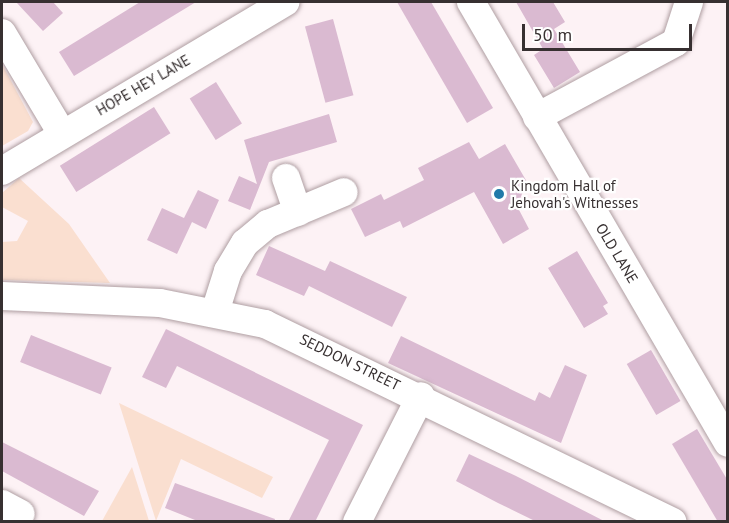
<!DOCTYPE html>
<style>
body{margin:0}
#map{position:relative;width:729px;height:523px;overflow:hidden;background:#fdf2f5;font-family:"PT Sans",sans-serif}
div>[style]{position:absolute}
.green>*{inset:0;background:#fadfd0}
.building>*{inset:0;background:#dabad1;transform-origin:0 0}
.roads{filter:drop-shadow(0 0 2px #af9ea2) drop-shadow(0 0 2px #af9ea2)}
.minor>*{height:28px;margin:-14px;padding:0 14px;transform-origin:14px;border-radius:14px;background:#fff}
.dots>*{width:16px;height:16px;translate:-50% -50%;box-sizing:border-box;border:3px solid #fff;border-radius:50%}
span{translate:-50% -50%;white-space:nowrap;text-align:center;line-height:1.15;-webkit-text-stroke:4.5px #fff;paint-order:stroke}
.street-label{font-size:15px;color:#373031}
.poi-label{font-size:15px;color:#373031}
.left{translate:0 -50%;text-align:left}
.frame{position:absolute;inset:0;border:3px solid #373031;pointer-events:none}
.scale{position:absolute;left:522px;top:24px;width:170px;height:27px;box-sizing:border-box;border:3px solid #373031;border-top:0;padding-left:8px;font-size:18px;line-height:21px;white-space:nowrap;color:#373031;-webkit-text-stroke:4px #fff;paint-order:stroke}
</style>
<div id="map">
<div class="green">
<i style="clip-path:polygon(2px 64px,33px 122px,28px 131px,2px 146px)"></i>
<i style="clip-path:polygon(19px 178px,69px 224px,110px 283px,2px 280px,2px 242px,17px 241px,28px 221px,2px 207px,2px 193px)"></i>
<i style="clip-path:polygon(119px 403px,273px 477px,262px 498px,181px 459px,156px 521px)"></i>
<i style="clip-path:polygon(132px 467px,149px 521px,102px 521px)"></i>
</div>
<div class="building">
<i style="clip-path:polygon(16px 2px,53px 2px,63px 13px,43px 31px)"></i>
<i style="clip-path:polygon(140px 2px,196px 2px,74px 76px,59px 52px)"></i>
<i style="clip-path:polygon(397px 2px,431px 2px,493px 108px,467px 123px)"></i>
<i style="clip-path:polygon(516px 2px,553px 2px,565px 22px,554px 29px,580px 72px,554px 88px,534px 55px,543px 49px)"></i>
<i style="left:333px;top:19px;width:79px;height:29px;rotate:75deg"></i>
<i style="left:216px;top:82px;width:49px;height:31px;rotate:58deg"></i>
<i style="left:154px;top:107px;width:31px;height:111px;rotate:58deg"></i>
<i style="clip-path:polygon(329px 114px,337px 142px,269px 162px,250px 210px,228px 201px,239px 176px,257px 184px,244px 140px)"></i>
<i style="clip-path:polygon(469px 142px,479px 159px,505px 144px,527px 182px,517px 206px,529px 229px,503px 244px,474px 192px,403px 228px,400px 221px,365px 237px,351px 209px,381px 194px,384px 200px,424px 180px,418px 168px)"></i>
<i style="clip-path:polygon(198px 190px,219px 200px,206px 229px,192px 222px,177px 254px,147px 240px,162px 208px,184px 218px)"></i>
<i style="clip-path:polygon(269px 246px,325px 271px,330px 261px,407px 297px,392px 327px,309px 286px,304px 296px,256px 275px)"></i>
<i style="clip-path:polygon(577px 251px,608px 303px,603px 306px,608px 314px,584px 328px,548px 268px)"></i>
<i style="clip-path:polygon(166px 329px,363px 425px,315px 522px,288px 522px,329px 440px,177px 366px,166px 388px,142px 377px)"></i>
<i style="left:31px;top:335px;width:87px;height:29px;rotate:22deg"></i>
<i style="clip-path:polygon(401px 336px,535px 401px,539px 392px,550px 398px,565px 365px,587px 375px,561px 443px,388px 363px)"></i>
<i style="left:651px;top:350px;width:59px;height:28px;rotate:60deg"></i>
<i style="clip-path:polygon(697px 429px,728px 481px,728px 522px,718px 522px,672px 444px)"></i>
<i style="clip-path:polygon(2px 442px,99px 491px,84px 516px,2px 471px)"></i>
<i style="clip-path:polygon(469px 454px,516px 476px,606px 522px,537px 522px,498px 503px,456px 481px)"></i>
<i style="clip-path:polygon(175px 483px,275px 519px,274px 522px,200px 522px,165px 508px)"></i>
</div>
<div class="roads">
<div class="minor">
<i style="left:471px;top:2px;width:510px;rotate:59.77deg"></i>
<i style="left:2px;top:33px;width:115px;rotate:59.2deg"></i>
<i style="left:537px;top:117px;width:158px;rotate:-28.3deg"></i>
<i style="left:676px;top:42px;width:42px;rotate:-72deg"></i>
<i style="left:2px;top:171px;width:330px;rotate:-30.8deg"></i>
<i style="left:286px;top:178px;width:36px;rotate:71deg"></i>
<i style="left:2px;top:296px;width:158px;rotate:2.5deg"></i>
<i style="left:160px;top:303px;width:107px;rotate:11.3deg"></i>
<i style="left:265px;top:324px;width:453px;rotate:25.9deg"></i>
<i style="left:215px;top:312px;width:43px;rotate:-72.4deg"></i>
<i style="left:228px;top:271px;width:33px;rotate:-59deg"></i>
<i style="left:245px;top:243px;width:30px;rotate:-40deg"></i>
<i style="left:268px;top:224px;width:82px;rotate:-22.8deg"></i>
<i style="left:2px;top:504px;width:21px;rotate:28deg"></i>
<i style="left:357px;top:522px;width:141px;rotate:-63.1deg"></i>
</div>
</div>
<div class="dots">
<i style="left:499px;top:194px;background:#217aa9"></i>
</div>
<div class="street-label">
<span style="left:143px;top:85px;rotate:-30deg">HOPE HEY LANE</span>
<span style="left:617px;top:253px;rotate:59deg">OLD LANE</span>
<span style="left:350px;top:362px;rotate:26deg">SEDDON STREET</span>
</div>
<div class="poi-label">
<span class="left" style="left:511px;top:194px">Kingdom Hall of<br>Jehovah's Witnesses</span>
</div>
<div class="frame"></div>
<div class="scale">50 m</div>
</div>
